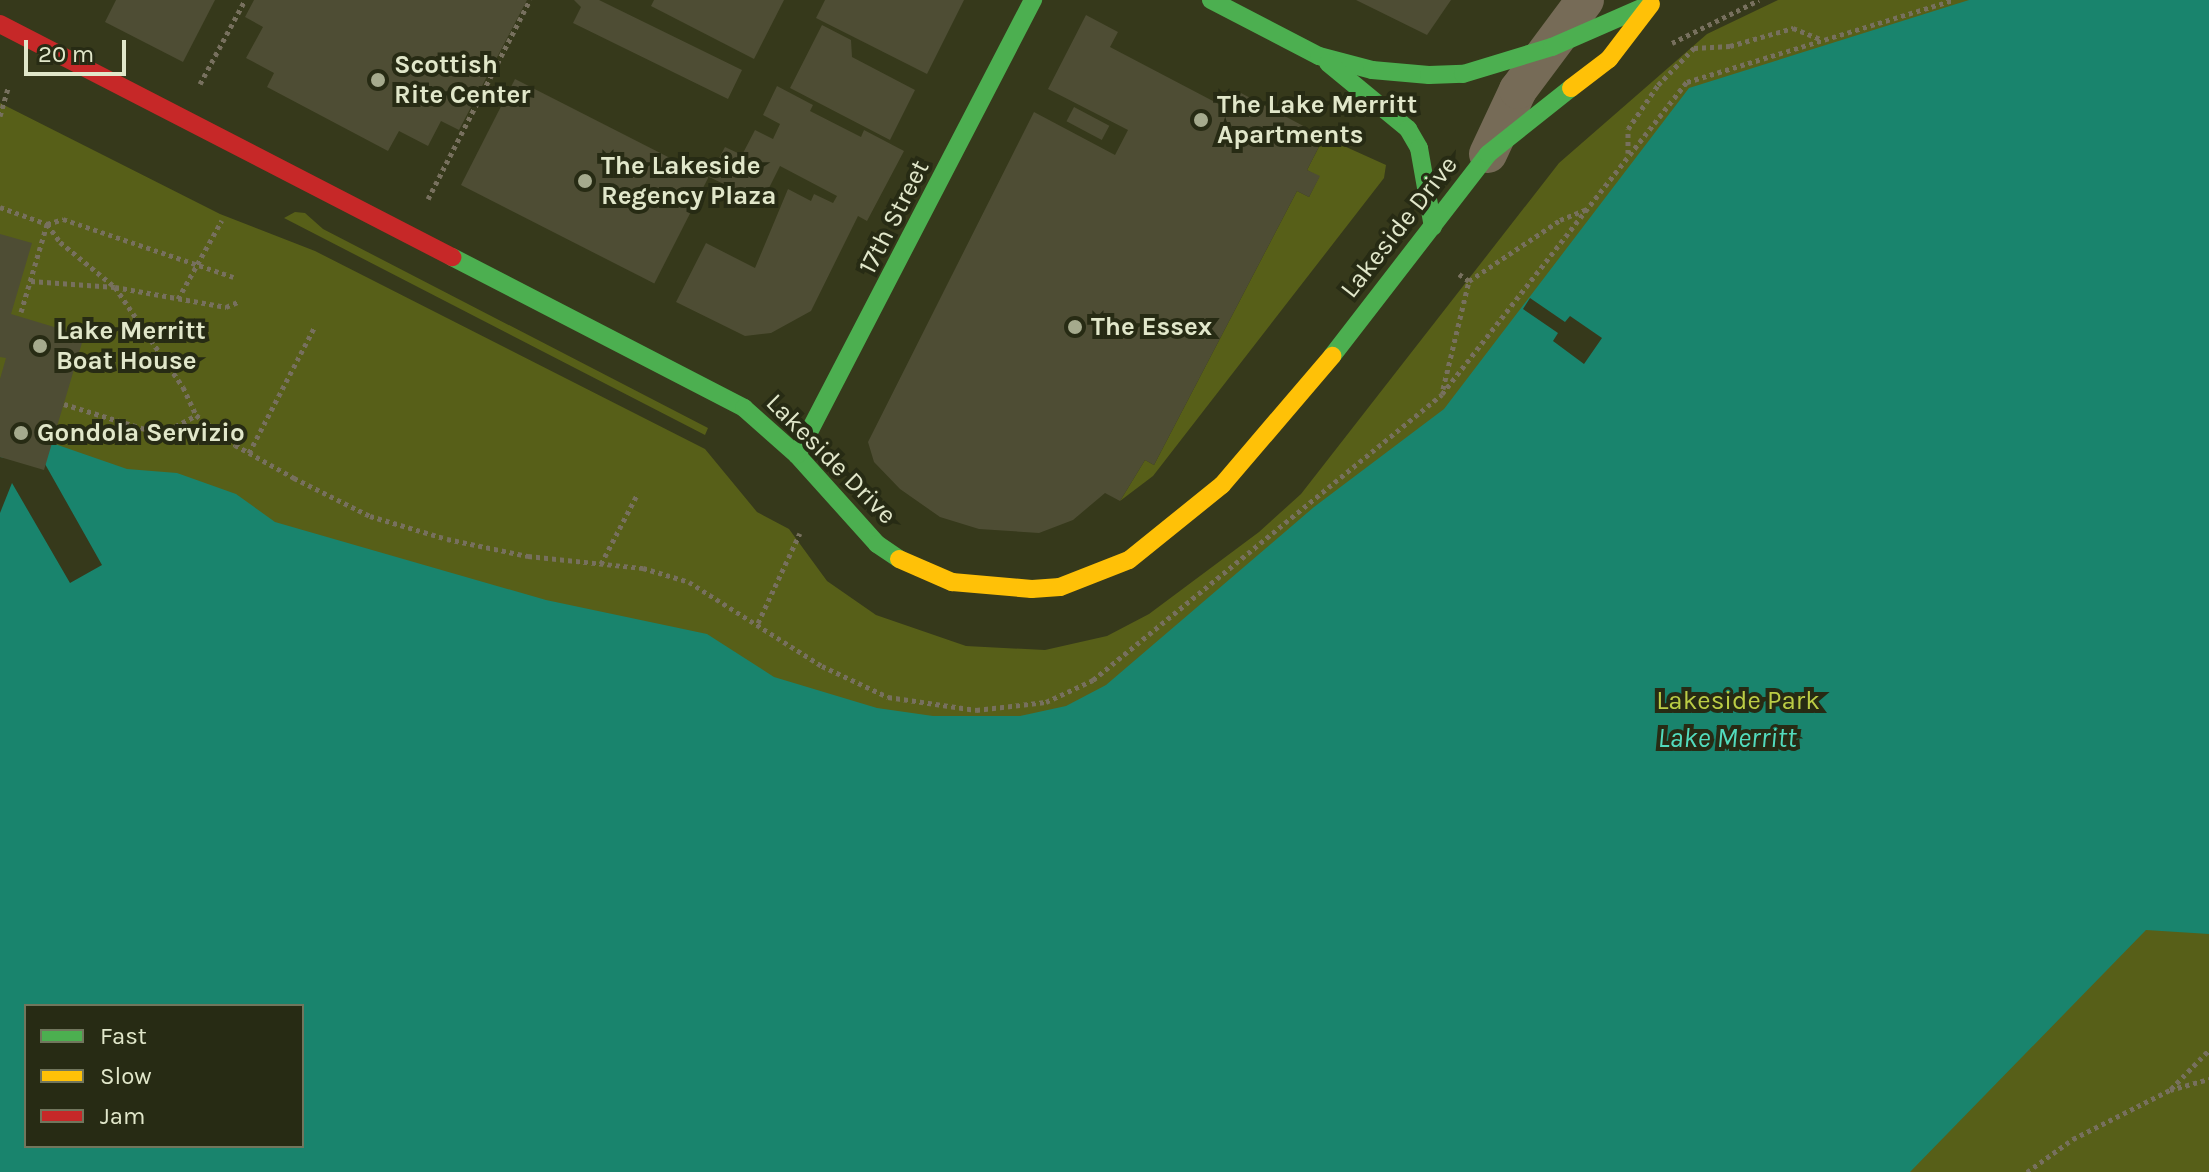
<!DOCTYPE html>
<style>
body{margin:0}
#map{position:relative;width:2209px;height:1172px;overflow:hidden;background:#36391b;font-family:Karla,sans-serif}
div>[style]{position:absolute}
.green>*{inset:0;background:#575f18}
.water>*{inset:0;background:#19846d}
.pier>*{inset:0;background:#36391b}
.building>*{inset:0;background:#4e4d34;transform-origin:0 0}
.path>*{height:5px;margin-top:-2.5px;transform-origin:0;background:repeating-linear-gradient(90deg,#77705e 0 4px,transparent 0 8px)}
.street>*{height:38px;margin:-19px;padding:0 19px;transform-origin:19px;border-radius:19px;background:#766b57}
.fast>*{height:18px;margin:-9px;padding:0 9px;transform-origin:9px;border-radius:9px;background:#4caf50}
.slow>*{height:18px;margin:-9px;padding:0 9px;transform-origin:9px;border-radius:9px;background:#ffc107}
.jam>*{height:18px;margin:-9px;padding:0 9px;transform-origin:9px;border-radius:9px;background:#c62828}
.dots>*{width:22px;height:22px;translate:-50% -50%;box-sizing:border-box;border:4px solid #272b14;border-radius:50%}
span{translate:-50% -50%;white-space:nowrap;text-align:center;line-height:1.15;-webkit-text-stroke:8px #272b14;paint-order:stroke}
.poi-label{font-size:26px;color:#e1e7ca;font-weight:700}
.left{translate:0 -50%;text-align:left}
.street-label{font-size:26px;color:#e1e7ca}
.park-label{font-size:26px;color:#bbcc45}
.water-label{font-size:28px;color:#52dbbd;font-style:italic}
.legend{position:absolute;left:24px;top:1004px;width:280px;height:144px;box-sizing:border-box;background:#272b14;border:2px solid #71765d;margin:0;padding:10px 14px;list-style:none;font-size:24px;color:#e1e7ca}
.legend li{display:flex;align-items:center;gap:16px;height:40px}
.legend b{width:40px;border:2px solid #71765d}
.scale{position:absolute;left:24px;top:40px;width:102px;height:36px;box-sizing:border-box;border:4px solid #e1e7ca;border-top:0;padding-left:10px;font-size:24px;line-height:28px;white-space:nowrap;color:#e1e7ca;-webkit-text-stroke:6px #272b14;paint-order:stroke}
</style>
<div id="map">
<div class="green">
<i style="clip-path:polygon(evenodd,1778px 0,2209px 0,2209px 1172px,0 1172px,0 103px,220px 214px,315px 251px,705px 449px,757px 512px,789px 529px,827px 581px,876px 615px,966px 646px,1045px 650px,1107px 636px,1149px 614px,1259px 532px,1301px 494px,1559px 163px,1707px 34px,1778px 0,26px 1006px,302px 1006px,302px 1146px,26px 1146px,26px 1006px)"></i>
<i style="clip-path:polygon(1324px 137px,1386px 165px,1384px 178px,1153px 476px,1120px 501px,1145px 460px,1154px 465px,1297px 191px,1309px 197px,1319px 177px,1307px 170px)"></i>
<i style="clip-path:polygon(295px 212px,305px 213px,323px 229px,708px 428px,705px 435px,284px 218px)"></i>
</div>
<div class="water">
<i style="clip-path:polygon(evenodd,1969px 0,2209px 0,2209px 934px,2146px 930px,1910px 1172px,0 1172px,0 457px,52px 443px,127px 469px,177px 473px,236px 494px,275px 522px,546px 600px,707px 634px,774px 677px,877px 708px,933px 716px,1020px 716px,1066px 706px,1106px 685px,1314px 507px,1444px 409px,1689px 88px,1969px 0,26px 1006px,302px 1006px,302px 1146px,26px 1146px,26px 1006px)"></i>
</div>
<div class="pier">
<i style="clip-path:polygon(1530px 298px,1565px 322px,1570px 316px,1602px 338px,1584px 364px,1553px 341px,1558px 333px,1523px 309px)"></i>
<i style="clip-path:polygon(0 457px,45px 464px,102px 565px,70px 583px,12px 483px,0 513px)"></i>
</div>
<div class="building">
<i style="clip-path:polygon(116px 0,215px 0,183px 62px,105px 22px)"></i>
<i style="clip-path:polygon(254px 0,527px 0,459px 130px,441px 121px,428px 146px,399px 131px,388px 151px,267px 87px,274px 73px,246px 58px,263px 27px,245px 17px)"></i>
<i style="clip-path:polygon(574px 0,599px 0,742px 70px,728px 99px,573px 23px,581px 7px)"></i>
<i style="clip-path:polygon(654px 0,784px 0,754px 59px,651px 6px)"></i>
<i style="clip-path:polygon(825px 0,964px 0,927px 74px,816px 18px)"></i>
<i style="clip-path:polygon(1356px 0,1451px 0,1427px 35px)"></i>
<i style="clip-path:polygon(1086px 15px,1118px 32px,1110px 47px,1232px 111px,1241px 93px,1324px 137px,1307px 170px,1320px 176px,1309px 197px,1297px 191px,1154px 465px,1145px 460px,1120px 501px,1105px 493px,1073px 520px,1039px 533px,979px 529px,940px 517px,900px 489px,874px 462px,868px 442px,1034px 112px,1115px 155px,1128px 130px,1048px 89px)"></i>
<i style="clip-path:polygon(822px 25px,851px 40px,852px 57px,915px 90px,890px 140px,790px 88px)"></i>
<i style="left:515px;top:79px;width:217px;height:119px;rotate:27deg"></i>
<i style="clip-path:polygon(777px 86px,813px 105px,810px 111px,861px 137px,864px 130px,904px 151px,867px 221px,858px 216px,811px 311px,771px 333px,745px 336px,676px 302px,706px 243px,755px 268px,788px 189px,811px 201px,814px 194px,833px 203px,837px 196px,780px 166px,762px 202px,709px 177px,725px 147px,742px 155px,755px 130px,773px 139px,780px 124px,763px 115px)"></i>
<i style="left:1074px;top:107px;width:40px;height:16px;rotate:28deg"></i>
<i style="clip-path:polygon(0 234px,32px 243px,11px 314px,84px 336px,44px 470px,0 457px,0 379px,6px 358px,0 357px)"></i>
</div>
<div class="path">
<i style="left:1672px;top:43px;width:97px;rotate:-26.3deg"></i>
<i style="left:200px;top:84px;width:95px;rotate:-61.8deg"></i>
<i style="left:0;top:116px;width:29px;rotate:-74deg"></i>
<i style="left:1628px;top:153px;width:24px;rotate:-90deg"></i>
<i style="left:1628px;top:129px;width:53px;rotate:-55.7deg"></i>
<i style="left:1658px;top:85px;width:52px;rotate:-45.8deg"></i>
<i style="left:1694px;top:48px;width:36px;rotate:-3deg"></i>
<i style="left:1730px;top:46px;width:66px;rotate:-15.9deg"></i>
<i style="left:1793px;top:28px;width:31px;rotate:22deg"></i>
<i style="left:428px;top:199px;width:224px;rotate:-62.9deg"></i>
<i style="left:0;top:207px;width:50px;rotate:19.9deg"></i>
<i style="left:47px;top:224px;width:22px;rotate:54deg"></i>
<i style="left:60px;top:242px;width:71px;rotate:39.3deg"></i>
<i style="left:115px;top:287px;width:121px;rotate:55.8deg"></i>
<i style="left:183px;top:387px;width:31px;rotate:65deg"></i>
<i style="left:196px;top:415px;width:49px;rotate:37.6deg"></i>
<i style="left:235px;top:445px;width:68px;rotate:29.2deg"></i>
<i style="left:294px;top:478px;width:85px;rotate:26.6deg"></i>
<i style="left:370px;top:516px;width:80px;rotate:16.6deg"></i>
<i style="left:447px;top:539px;width:83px;rotate:11.9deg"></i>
<i style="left:528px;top:556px;width:116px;rotate:6deg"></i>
<i style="left:643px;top:568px;width:48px;rotate:16.9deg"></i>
<i style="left:689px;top:582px;width:157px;rotate:32.3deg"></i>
<i style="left:822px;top:666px;width:73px;rotate:25.2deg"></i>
<i style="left:888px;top:697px;width:89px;rotate:8.4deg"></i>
<i style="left:976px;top:710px;width:70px;rotate:-6.5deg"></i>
<i style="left:1046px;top:702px;width:52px;rotate:-25.1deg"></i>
<i style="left:1093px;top:680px;width:451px;rotate:-39.3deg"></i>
<i style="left:1442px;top:394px;width:397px;rotate:-51.9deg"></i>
<i style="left:1687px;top:82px;width:279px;rotate:-17.1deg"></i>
<i style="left:1459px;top:274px;width:12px;rotate:35deg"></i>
<i style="left:31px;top:281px;width:84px;rotate:4.1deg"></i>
<i style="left:115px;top:287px;width:113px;rotate:10.2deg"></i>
<i style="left:226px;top:307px;width:15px;rotate:-23deg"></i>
<i style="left:178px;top:299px;width:90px;rotate:-60.9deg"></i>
<i style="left:21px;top:312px;width:92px;rotate:-73.5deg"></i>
<i style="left:47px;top:224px;width:17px;rotate:-17deg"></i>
<i style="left:63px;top:219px;width:180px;rotate:18.8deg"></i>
<i style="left:1443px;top:389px;width:111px;rotate:-76.5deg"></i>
<i style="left:1469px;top:281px;width:110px;rotate:-33.8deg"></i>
<i style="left:1560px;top:220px;width:29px;rotate:-22deg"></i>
<i style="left:64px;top:404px;width:102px;rotate:17.2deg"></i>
<i style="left:161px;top:434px;width:40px;rotate:-28deg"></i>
<i style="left:249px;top:453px;width:141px;rotate:-62.5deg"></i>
<i style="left:601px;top:564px;width:80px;rotate:-62.5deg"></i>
<i style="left:758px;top:623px;width:99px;rotate:-65deg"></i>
<i style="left:2171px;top:1089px;width:54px;rotate:-45.7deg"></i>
<i style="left:2027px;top:1172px;width:57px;rotate:-35.7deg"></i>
<i style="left:2073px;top:1139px;width:109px;rotate:-26.8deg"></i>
<i style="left:2170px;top:1090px;width:41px;rotate:-15.8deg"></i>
</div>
<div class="street">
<i style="left:1488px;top:154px;width:71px;rotate:-64.9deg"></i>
<i style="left:1518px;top:90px;width:112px;rotate:-53.3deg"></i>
</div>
<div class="fast">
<i style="left:1211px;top:0;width:122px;rotate:27.4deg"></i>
<i style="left:1319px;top:56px;width:55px;rotate:14.8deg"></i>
<i style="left:1372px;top:70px;width:57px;rotate:5deg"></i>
<i style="left:1429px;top:75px;width:34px;rotate:-2deg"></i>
<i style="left:1463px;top:74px;width:93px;rotate:-16.9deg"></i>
<i style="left:1552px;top:47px;width:105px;rotate:-23.6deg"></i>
<i style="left:1328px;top:63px;width:104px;rotate:39.5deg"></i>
<i style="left:1408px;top:129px;width:22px;rotate:60deg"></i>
<i style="left:1419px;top:148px;width:80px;rotate:80deg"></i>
<i style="left:452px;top:257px;width:329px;rotate:27.3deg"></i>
<i style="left:744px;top:408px;width:71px;rotate:41.6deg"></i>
<i style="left:797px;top:455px;width:120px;rotate:48deg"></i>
<i style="left:877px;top:544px;width:27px;rotate:34deg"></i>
<i style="left:1332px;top:356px;width:255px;rotate:-52.3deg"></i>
<i style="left:1488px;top:154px;width:106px;rotate:-38.5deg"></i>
<i style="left:797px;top:455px;width:513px;rotate:-62.59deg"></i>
</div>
<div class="slow">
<i style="left:1571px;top:88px;width:48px;rotate:-37.3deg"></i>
<i style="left:1609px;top:59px;width:69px;rotate:-52.6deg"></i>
<i style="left:899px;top:559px;width:58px;rotate:23.5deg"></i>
<i style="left:952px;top:582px;width:80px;rotate:5deg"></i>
<i style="left:1032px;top:589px;width:28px;rotate:-4deg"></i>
<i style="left:1060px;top:587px;width:74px;rotate:-21.4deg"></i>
<i style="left:1129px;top:560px;width:119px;rotate:-38.9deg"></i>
<i style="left:1222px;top:485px;width:170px;rotate:-49.5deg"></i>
</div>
<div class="jam">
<i style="left:0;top:24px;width:509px;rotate:27.27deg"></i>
</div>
<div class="dots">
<i style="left:378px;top:80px;background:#a5aa8d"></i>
<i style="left:1201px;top:120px;background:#a5aa8d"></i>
<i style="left:585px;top:181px;background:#a5aa8d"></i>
<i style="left:1075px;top:327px;background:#a5aa8d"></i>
<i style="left:40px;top:346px;background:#a5aa8d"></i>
<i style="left:21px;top:433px;background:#a5aa8d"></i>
</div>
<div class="poi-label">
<span class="left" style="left:394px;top:80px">Scottish<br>Rite Center</span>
<span class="left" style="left:1217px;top:120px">The Lake Merritt<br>Apartments</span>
<span class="left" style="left:601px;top:181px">The Lakeside<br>Regency Plaza</span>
<span class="left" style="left:1091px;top:327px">The Essex</span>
<span class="left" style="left:56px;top:346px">Lake Merritt<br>Boat House</span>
<span class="left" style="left:37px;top:433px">Gondola Servizio</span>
</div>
<div class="street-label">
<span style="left:894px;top:217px;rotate:-63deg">17th Street</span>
<span style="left:1399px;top:227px;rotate:-52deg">Lakeside Drive</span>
<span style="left:831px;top:459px;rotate:45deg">Lakeside Drive</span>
</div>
<div class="park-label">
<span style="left:1738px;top:701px">Lakeside Park</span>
</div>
<div class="water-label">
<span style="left:1727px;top:738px">Lake Merritt</span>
</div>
<ul class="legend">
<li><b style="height:10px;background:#4caf50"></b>Fast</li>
<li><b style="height:10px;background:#ffc107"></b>Slow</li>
<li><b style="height:10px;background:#c62828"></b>Jam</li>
</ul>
<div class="scale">20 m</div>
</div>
